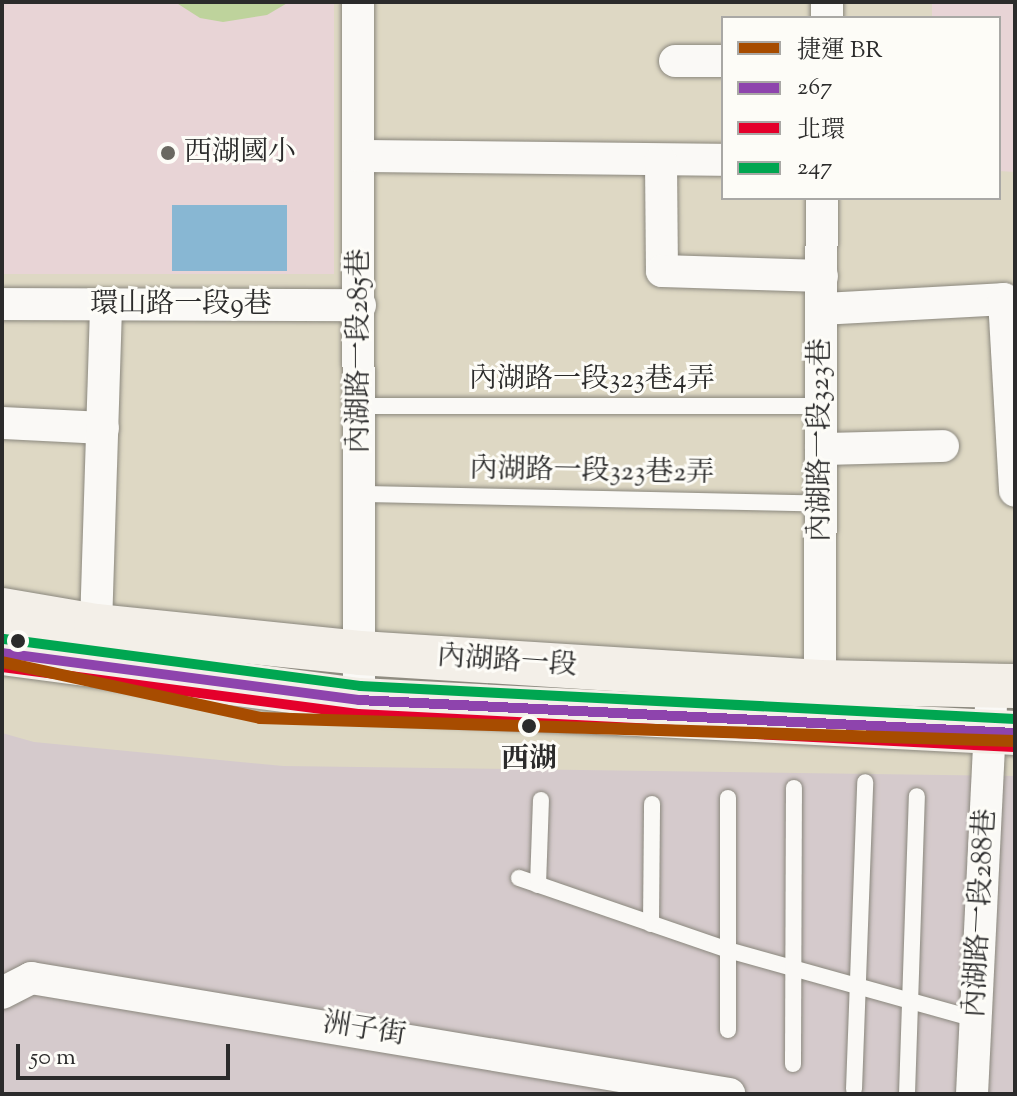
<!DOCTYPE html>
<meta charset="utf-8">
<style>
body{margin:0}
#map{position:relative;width:1017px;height:1096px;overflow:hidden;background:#ded8c4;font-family:"Sorts Mill Goudy","Noto Serif TC",serif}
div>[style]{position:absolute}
.built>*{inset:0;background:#e8d4d6;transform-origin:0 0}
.industrial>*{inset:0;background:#d5cacc}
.green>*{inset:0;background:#bed39c}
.water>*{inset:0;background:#88b7d3;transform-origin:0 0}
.roads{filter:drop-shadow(0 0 2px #8a877d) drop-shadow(0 0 2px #8a877d)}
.service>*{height:16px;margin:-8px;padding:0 8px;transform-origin:8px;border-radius:8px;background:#faf9f6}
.minor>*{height:32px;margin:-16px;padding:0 16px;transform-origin:16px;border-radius:16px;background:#faf9f6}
.secondary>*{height:44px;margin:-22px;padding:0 22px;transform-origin:22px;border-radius:22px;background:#f3efe8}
.bus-1>*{height:10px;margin:-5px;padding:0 5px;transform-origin:5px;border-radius:5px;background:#8e44ad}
.bus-2>*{height:10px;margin:-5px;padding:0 5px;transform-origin:5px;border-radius:5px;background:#e4002b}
.bus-3>*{height:10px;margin:-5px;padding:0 5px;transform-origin:5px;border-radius:5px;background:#00a651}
.metro-1>*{height:12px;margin:-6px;padding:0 6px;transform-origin:6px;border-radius:6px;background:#a74c00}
.dots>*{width:22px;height:22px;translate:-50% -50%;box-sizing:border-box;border:4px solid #fdfcf7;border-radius:50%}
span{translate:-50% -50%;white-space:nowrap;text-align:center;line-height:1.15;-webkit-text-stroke:6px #fdfcf7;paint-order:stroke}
.poi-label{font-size:28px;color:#2b2b2b}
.left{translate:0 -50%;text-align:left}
.street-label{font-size:28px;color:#2b2b2b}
.stop-label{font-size:28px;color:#2b2b2b;font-weight:700}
.frame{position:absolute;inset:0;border:4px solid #2b2b2b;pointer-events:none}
.legend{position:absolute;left:721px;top:16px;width:280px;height:184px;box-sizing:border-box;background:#fdfcf7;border:2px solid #a9a8a5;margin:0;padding:10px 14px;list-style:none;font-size:24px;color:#2b2b2b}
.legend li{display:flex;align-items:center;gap:16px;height:40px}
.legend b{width:40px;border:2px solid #a9a8a5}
.scale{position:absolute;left:16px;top:1044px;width:214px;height:36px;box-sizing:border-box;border:4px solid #2b2b2b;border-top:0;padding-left:10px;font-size:24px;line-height:28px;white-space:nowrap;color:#2b2b2b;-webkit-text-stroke:6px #fdfcf7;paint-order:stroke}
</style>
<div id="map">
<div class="built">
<i style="left:2px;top:2px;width:332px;height:272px"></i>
<i style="clip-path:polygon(932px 2px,1015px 2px,1015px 172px,999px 171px,999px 18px,932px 18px)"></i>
</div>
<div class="industrial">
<i style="clip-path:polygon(2px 733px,34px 742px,283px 766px,1015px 776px,1015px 1094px,2px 1094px)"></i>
</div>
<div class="green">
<i style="clip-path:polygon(175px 2px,289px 2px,267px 15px,223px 22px,200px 18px)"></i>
</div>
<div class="water">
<i style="left:172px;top:205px;width:115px;height:66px"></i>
</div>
<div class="roads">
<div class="service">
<i style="left:361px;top:406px;width:462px"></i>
<i style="left:362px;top:494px;width:459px;rotate:1.2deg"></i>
<i style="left:519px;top:878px;width:221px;rotate:19deg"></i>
<i style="left:728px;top:950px;width:256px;rotate:15.6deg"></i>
<i style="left:538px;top:885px;width:85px;rotate:-88deg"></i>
<i style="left:651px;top:924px;width:120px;rotate:-89.5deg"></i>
<i style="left:728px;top:1030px;width:232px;rotate:-90deg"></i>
<i style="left:793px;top:1064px;width:276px;rotate:-89.8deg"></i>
<i style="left:854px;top:1089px;width:307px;rotate:-87.9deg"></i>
<i style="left:907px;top:1094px;width:298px;rotate:-88.1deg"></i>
</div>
<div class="minor">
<i style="left:358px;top:2px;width:698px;rotate:89.92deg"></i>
<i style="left:827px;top:18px;width:16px;rotate:-90deg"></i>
<i style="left:675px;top:61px;width:48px"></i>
<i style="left:359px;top:156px;width:364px;rotate:0.6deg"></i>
<i style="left:661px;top:161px;width:110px;rotate:89.5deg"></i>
<i style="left:662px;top:271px;width:160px;rotate:1.8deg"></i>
<i style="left:2px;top:304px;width:358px;rotate:0.2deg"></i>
<i style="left:822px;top:309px;width:182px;rotate:-3.1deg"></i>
<i style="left:1004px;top:299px;width:192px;rotate:86.7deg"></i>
<i style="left:2px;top:423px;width:101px;rotate:2.8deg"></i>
<i style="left:821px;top:449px;width:122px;rotate:-1.4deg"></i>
<i style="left:96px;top:626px;width:321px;rotate:-88.2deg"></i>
<i style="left:820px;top:682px;width:484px;rotate:-89.8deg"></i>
<i style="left:2px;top:993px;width:33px;rotate:-27deg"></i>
<i style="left:31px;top:978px;width:708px;rotate:9.44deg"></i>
<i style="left:972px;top:1094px;width:409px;rotate:-87.2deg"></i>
</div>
<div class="secondary">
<i style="left:2px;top:610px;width:95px;rotate:9.7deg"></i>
<i style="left:96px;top:626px;width:265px;rotate:5.8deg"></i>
<i style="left:360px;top:653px;width:461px;rotate:3.6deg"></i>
<i style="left:820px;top:682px;width:195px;rotate:1.2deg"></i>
<i style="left:2px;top:653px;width:360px;rotate:7.5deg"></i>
<i style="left:359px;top:700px;width:657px;rotate:2.88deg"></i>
</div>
</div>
<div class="bus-1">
<i style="left:2px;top:653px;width:360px;rotate:7.5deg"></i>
<i style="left:359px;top:700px;width:657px;rotate:2.88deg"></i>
</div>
<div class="bus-2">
<i style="left:2px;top:667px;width:359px;rotate:7.5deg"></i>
<i style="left:358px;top:714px;width:657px;rotate:2.88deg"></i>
</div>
<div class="bus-3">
<i style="left:4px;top:639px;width:359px;rotate:7.5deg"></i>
<i style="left:360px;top:686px;width:656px;rotate:2.88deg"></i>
</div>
<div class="metro-1">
<i style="left:2px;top:662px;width:264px;rotate:12.2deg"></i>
<i style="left:260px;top:718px;width:755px;rotate:1.74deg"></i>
</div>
<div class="dots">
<i style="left:168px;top:153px;background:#6a6861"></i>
<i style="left:18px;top:641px;background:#2b2b2b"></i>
<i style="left:529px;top:726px;background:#2b2b2b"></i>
</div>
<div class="poi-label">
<span class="left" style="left:184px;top:153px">西湖國小</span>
</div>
<div class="street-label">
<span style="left:181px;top:305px">環山路一段9巷</span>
<span style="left:360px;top:351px;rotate:-90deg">內湖路一段285巷</span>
<span style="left:592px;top:380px">內湖路一段323巷4弄</span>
<span style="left:821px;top:440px;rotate:-90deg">內湖路一段323巷</span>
<span style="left:592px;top:472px;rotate:1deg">內湖路一段323巷2弄</span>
<span style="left:507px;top:662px;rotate:4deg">內湖路一段</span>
<span style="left:981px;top:913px;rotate:-87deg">內湖路一段288巷</span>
<span style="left:364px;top:1030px;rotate:9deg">洲子街</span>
</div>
<div class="stop-label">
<span style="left:529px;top:760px">西湖</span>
</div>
<div class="frame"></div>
<ul class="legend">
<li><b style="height:10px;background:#a74c00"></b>捷運 BR</li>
<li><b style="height:10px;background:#8e44ad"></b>267</li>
<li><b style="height:10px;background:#e4002b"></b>北環</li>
<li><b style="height:10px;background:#00a651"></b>247</li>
</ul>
<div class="scale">50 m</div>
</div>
